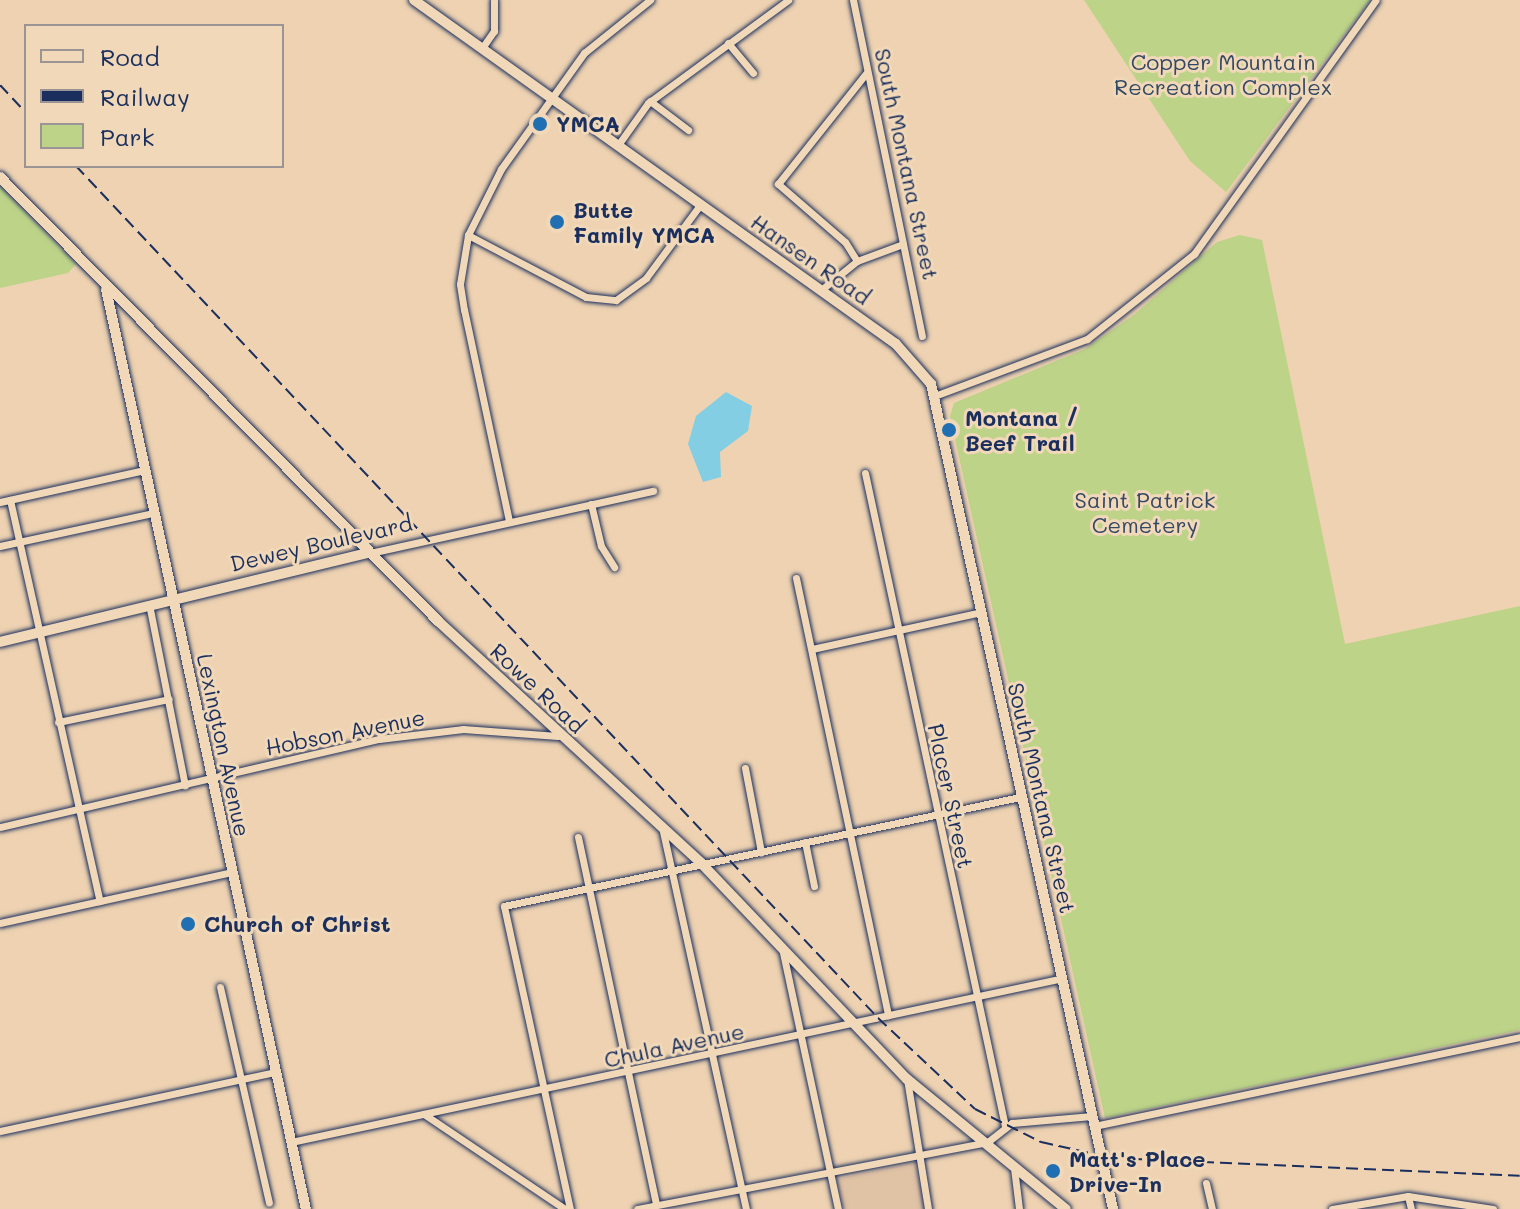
<!DOCTYPE html>
<style>
body{margin:0}
#map{position:relative;width:1520px;height:1209px;overflow:hidden;background:#eed2b1;font-family:Mali,sans-serif}
div>[style]{position:absolute}
.built>*{inset:0;background:#e0c2a5}
.green>*{inset:0;background:#bdd388}
.water>*{inset:0;background:#83cee3}
.roads{filter:drop-shadow(0 0 2px #1b2f5e) drop-shadow(0 0 2px #1b2f5e)}
.street>*{height:7px;margin:-3.5px;padding:0 3.5px;transform-origin:3.5px;border-radius:3.5px;background:#f0d8b8}
.secondary>*{height:10px;margin:-5px;padding:0 5px;transform-origin:5px;border-radius:5px;background:#f0d8b8}
.rail>*{height:2px;margin-top:-1px;transform-origin:0;background:repeating-linear-gradient(90deg,#1b2f5e 0 12px,transparent 0 18px)}
.dots>*{width:22px;height:22px;translate:-50% -50%;box-sizing:border-box;border:4px solid #f0d8b8;border-radius:50%}
span{translate:-50% -50%;white-space:nowrap;text-align:center;line-height:1.15;-webkit-text-stroke:6px #f0d8b8;paint-order:stroke}
.park-label{font-size:22px;color:#334864}
.poi-label{font-size:22px;color:#1b2f5e;font-weight:700}
.left{translate:0 -50%;text-align:left}
.street-label{font-size:22px;color:#1b2f5e}
.legend{position:absolute;left:24px;top:24px;width:260px;height:144px;box-sizing:border-box;background:#f0d8b8;border:2px solid #9b9494;margin:0;padding:10px 14px;list-style:none;font-size:24px;color:#1b2f5e}
.legend li{display:flex;align-items:center;gap:16px;height:40px}
.legend b{width:40px;border:2px solid #9b9494}
</style>
<div id="map">
<div class="built">
<i style="clip-path:polygon(915px 1162px,925px 1209px,844px 1209px,837px 1179px)"></i>
</div>
<div class="green">
<i style="clip-path:polygon(1084px 0,1370px 0,1226px 192px,1190px 161px)"></i>
<i style="clip-path:polygon(0 186px,76px 264px,68px 273px,0 288px)"></i>
<i style="clip-path:polygon(1240px 235px,1262px 240px,1345px 644px,1520px 606px,1520px 1030px,1105px 1118px,950px 416px,954px 403px,1085px 349px,1135px 314px,1217px 242px)"></i>
</div>
<div class="water">
<i style="clip-path:polygon(726px 392px,752px 406px,748px 431px,720px 452px,721px 477px,703px 482px,688px 444px,696px 416px)"></i>
</div>
<div class="roads">
<div class="street">
<i style="left:853px;top:0;width:343px;rotate:78.4deg"></i>
<i style="left:728px;top:43px;width:39px;rotate:50deg"></i>
<i style="left:482px;top:48px;width:21px;rotate:-55deg"></i>
<i style="left:494px;top:31px;width:31px;rotate:-90deg"></i>
<i style="left:650px;top:101px;width:48px;rotate:37.3deg"></i>
<i style="left:618px;top:145px;width:52px;rotate:-54.5deg"></i>
<i style="left:648px;top:103px;width:174px;rotate:-36.3deg"></i>
<i style="left:468px;top:235px;width:133px;rotate:27.7deg"></i>
<i style="left:586px;top:297px;width:30px;rotate:6deg"></i>
<i style="left:616px;top:300px;width:37px;rotate:-36deg"></i>
<i style="left:646px;top:278px;width:91px;rotate:-53.5deg"></i>
<i style="left:857px;top:261px;width:22px;rotate:-122deg"></i>
<i style="left:845px;top:242px;width:89px;rotate:-139.1deg"></i>
<i style="left:778px;top:184px;width:143px;rotate:-51.5deg"></i>
<i style="left:821px;top:290px;width:46px;rotate:-38.9deg"></i>
<i style="left:857px;top:261px;width:49px;rotate:-20.3deg"></i>
<i style="left:937px;top:395px;width:160px;rotate:-20.5deg"></i>
<i style="left:1087px;top:339px;width:137px;rotate:-38.5deg"></i>
<i style="left:1194px;top:254px;width:312px;rotate:-54.4deg"></i>
<i style="left:865px;top:473px;width:668px;rotate:77.9deg"></i>
<i style="left:10px;top:500px;width:411px;rotate:77.4deg"></i>
<i style="left:0;top:502px;width:148px;rotate:-12.5deg"></i>
<i style="left:591px;top:504px;width:43px;rotate:76.6deg"></i>
<i style="left:601px;top:546px;width:25px;rotate:58deg"></i>
<i style="left:509px;top:521px;width:216px;rotate:-102deg"></i>
<i style="left:464px;top:310px;width:26px;rotate:-99deg"></i>
<i style="left:460px;top:284px;width:50px;rotate:-80.7deg"></i>
<i style="left:468px;top:235px;width:74px;rotate:-63.4deg"></i>
<i style="left:501px;top:169px;width:143px;rotate:-54.4deg"></i>
<i style="left:584px;top:53px;width:85px;rotate:-38.8deg"></i>
<i style="left:0;top:546px;width:157px;rotate:-12.2deg"></i>
<i style="left:370px;top:553px;width:290px;rotate:-12.4deg"></i>
<i style="left:796px;top:578px;width:447px;rotate:78.1deg"></i>
<i style="left:149px;top:604px;width:185px;rotate:78.8deg"></i>
<i style="left:812px;top:649px;width:173px;rotate:-12.3deg"></i>
<i style="left:58px;top:722px;width:113px;rotate:-11.7deg"></i>
<i style="left:745px;top:768px;width:86px;rotate:79.2deg"></i>
<i style="left:0;top:827px;width:389px;rotate:-13.1deg"></i>
<i style="left:379px;top:739px;width:85px;rotate:-6.8deg"></i>
<i style="left:463px;top:729px;width:95px;rotate:4.2deg"></i>
<i style="left:662px;top:827px;width:391px;rotate:77.6deg"></i>
<i style="left:578px;top:837px;width:376px;rotate:78deg"></i>
<i style="left:805px;top:842px;width:45px;rotate:78.4deg"></i>
<i style="left:0;top:923px;width:237px;rotate:-12.4deg"></i>
<i style="left:782px;top:948px;width:267px;rotate:77.9deg"></i>
<i style="left:220px;top:987px;width:221px;rotate:77.2deg"></i>
<i style="left:907px;top:1079px;width:132px;rotate:80.8deg"></i>
<i style="left:424px;top:1114px;width:170px;rotate:34deg"></i>
<i style="left:1094px;top:1126px;width:435px;rotate:-11.8deg"></i>
<i style="left:0;top:1131px;width:282px;rotate:-12.1deg"></i>
<i style="left:291px;top:1142px;width:789px;rotate:-11.99deg"></i>
<i style="left:985px;top:1144px;width:34px;rotate:-38deg"></i>
<i style="left:1012px;top:1123px;width:80px;rotate:-5deg"></i>
<i style="left:1014px;top:1168px;width:41px;rotate:83deg"></i>
<i style="left:1206px;top:1183px;width:27px;rotate:77deg"></i>
<i style="left:1408px;top:1196px;width:13px;rotate:77deg"></i>
<i style="left:570px;top:1209px;width:310px;rotate:-102.3deg"></i>
<i style="left:504px;top:906px;width:527px;rotate:-11.93deg"></i>
<i style="left:637px;top:1209px;width:352px;rotate:-10.8deg"></i>
<i style="left:1332px;top:1209px;width:77px;rotate:-9.7deg"></i>
<i style="left:1408px;top:1196px;width:86px;rotate:8.7deg"></i>
</div>
<div class="secondary">
<i style="left:414px;top:0;width:592px;rotate:35.52deg"></i>
<i style="left:896px;top:344px;width:53px;rotate:48.8deg"></i>
<i style="left:931px;top:384px;width:845px;rotate:77.56deg"></i>
<i style="left:0;top:177px;width:624px;rotate:45.39deg"></i>
<i style="left:438px;top:621px;width:357px;rotate:42.6deg"></i>
<i style="left:701px;top:863px;width:298px;rotate:46.4deg"></i>
<i style="left:907px;top:1079px;width:205px;rotate:39.3deg"></i>
<i style="left:106px;top:289px;width:941px;rotate:77.74deg"></i>
<i style="left:0;top:642px;width:380px;rotate:-13.6deg"></i>
</div>
</div>
<div class="rail">
<i style="left:0;top:85px;width:38px;rotate:47deg"></i>
<i style="left:76px;top:166px;width:1170px;rotate:46.73deg"></i>
<i style="left:878px;top:1018px;width:133px;rotate:43.2deg"></i>
<i style="left:975px;top:1109px;width:74px;rotate:26.6deg"></i>
<i style="left:1041px;top:1142px;width:73px;rotate:12.7deg"></i>
<i style="left:1112px;top:1158px;width:408px;rotate:2.5deg"></i>
</div>
<div class="dots">
<i style="left:540px;top:124px;background:#1f6fb2"></i>
<i style="left:557px;top:222px;background:#1f6fb2"></i>
<i style="left:949px;top:430px;background:#1f6fb2"></i>
<i style="left:188px;top:924px;background:#1f6fb2"></i>
<i style="left:1053px;top:1171px;background:#1f6fb2"></i>
</div>
<div class="park-label">
<span style="left:1223px;top:74px">Copper Mountain<br>Recreation Complex</span>
<span style="left:1145px;top:512px">Saint Patrick<br>Cemetery</span>
</div>
<div class="poi-label">
<span class="left" style="left:556px;top:124px">YMCA</span>
<span class="left" style="left:573px;top:222px">Butte<br>Family YMCA</span>
<span class="left" style="left:965px;top:430px">Montana /<br>Beef Trail</span>
<span class="left" style="left:204px;top:924px">Church of Christ</span>
<span class="left" style="left:1069px;top:1171px">Matt's Place<br>Drive-In</span>
</div>
<div class="street-label">
<span style="left:907px;top:164px;rotate:78deg">South Montana Street</span>
<span style="left:811px;top:259px;rotate:35deg">Hansen Road</span>
<span style="left:321px;top:543px;rotate:-13deg">Dewey Boulevard</span>
<span style="left:538px;top:688px;rotate:43deg">Rowe Road</span>
<span style="left:345px;top:732px;rotate:-11deg">Hobson Avenue</span>
<span style="left:224px;top:745px;rotate:78deg">Lexington Avenue</span>
<span style="left:951px;top:796px;rotate:78deg">Placer Street</span>
<span style="left:1042px;top:798px;rotate:77deg">South Montana Street</span>
<span style="left:674px;top:1045px;rotate:-12deg">Chula Avenue</span>
</div>
<ul class="legend">
<li><b style="height:10px;background:#f0d8b8"></b>Road</li>
<li><b style="height:10px;background:#1b2f5e"></b>Railway</li>
<li><b style="height:22px;background:#bdd388"></b>Park</li>
</ul>
</div>
